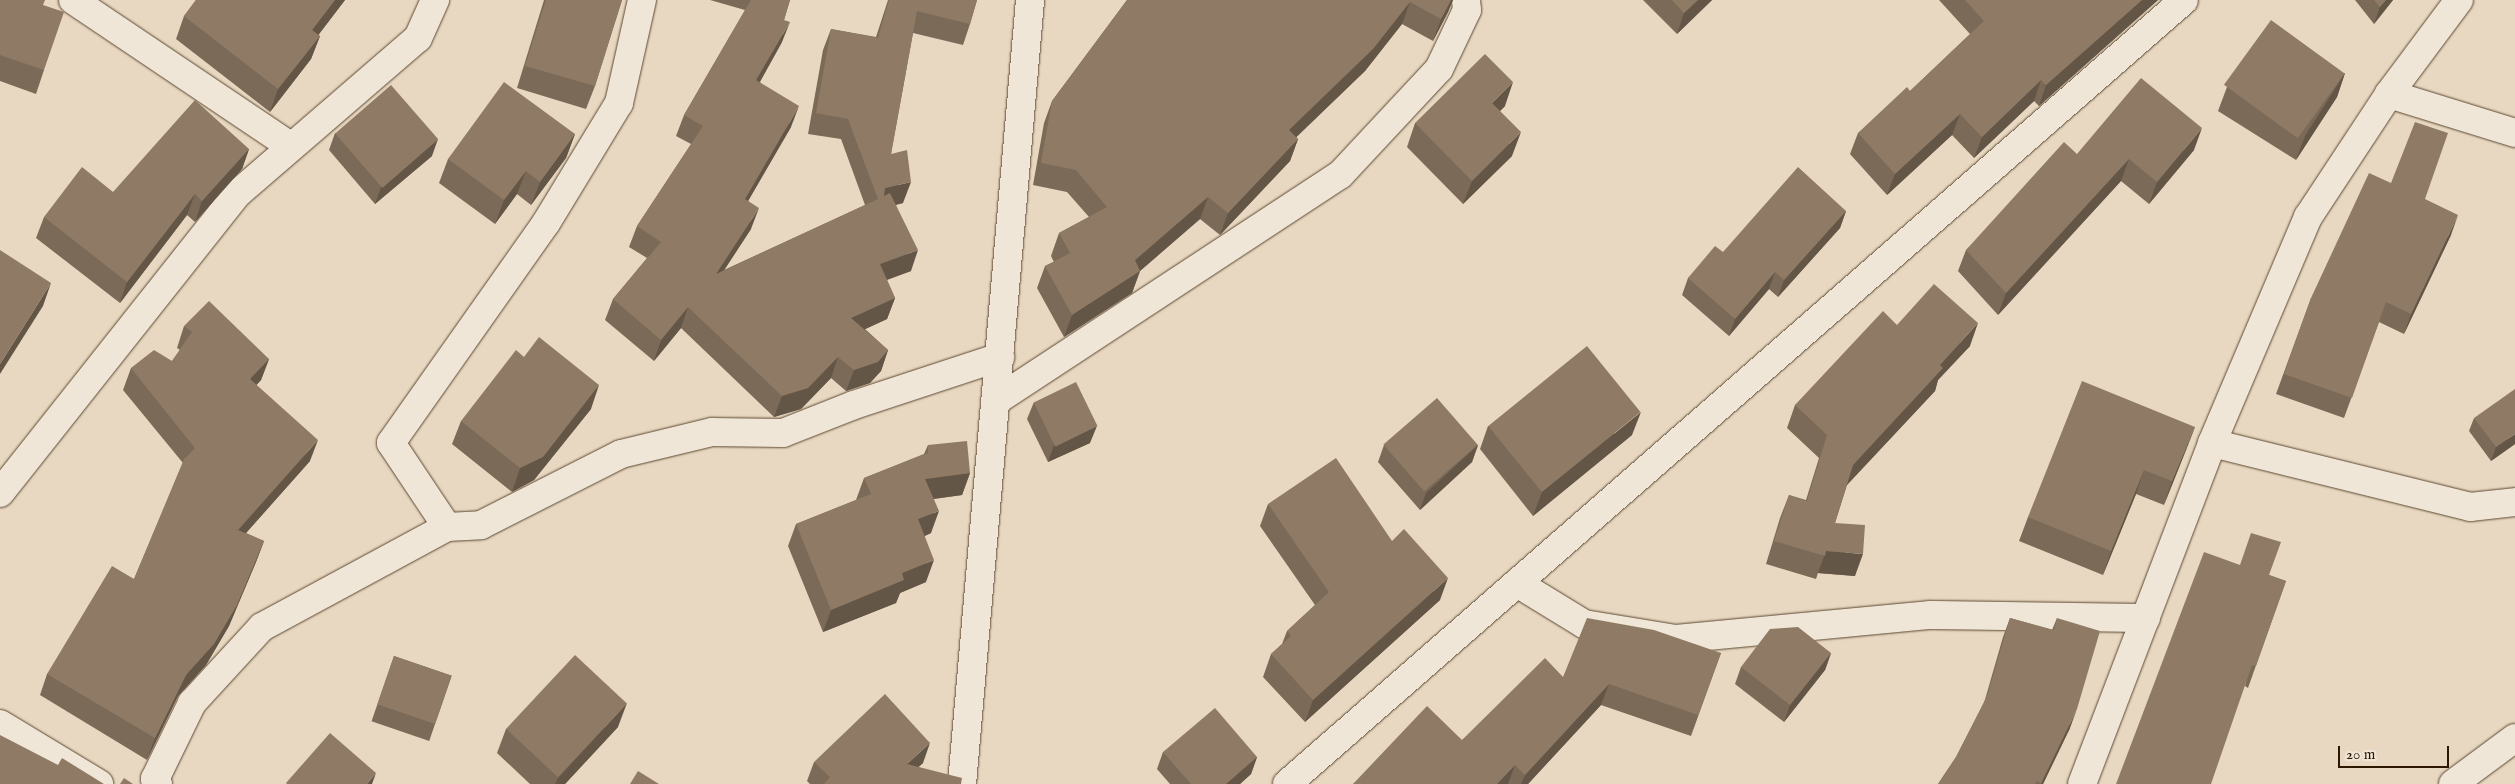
<!DOCTYPE html>
<style>
body{margin:0}
#map{position:relative;width:2515px;height:784px;overflow:hidden;background:#e8d8c1;font-family:"IM FELL English",serif}
div>[style]{position:absolute}
.roads{filter:drop-shadow(0 0 1px #5c4731) drop-shadow(0 0 1px #5c4731)}
.minor>*{height:28px;margin:-14px;padding:0 14px;transform-origin:14px;border-radius:14px;background:#f0e6d7}
.tertiary>*{height:28px;margin:-14px;padding:0 14px;transform-origin:14px;border-radius:14px;background:#f0e6d7}
.wall>*{inset:0;background:#7b6a57;transform-origin:0 0}
.shaded-wall>*{inset:0;background:#645647}
.building>*{inset:0;background:#8f7b65;transform-origin:0 0}
span{translate:-50% -50%;white-space:nowrap;text-align:center;line-height:1.15;-webkit-text-stroke:4px #f0e6d7;paint-order:stroke}
.scale{position:absolute;left:2338px;top:746px;width:111px;height:22px;box-sizing:border-box;border:2px solid #2e1701;border-top:0;padding-left:6px;font-size:15px;line-height:18px;white-space:nowrap;color:#2e1701;-webkit-text-stroke:4px #f0e6d7;paint-order:stroke}
</style>
<div id="map">
<div class="roads">
<div class="minor">
<i style="left:73px;top:0;width:260px;rotate:33.9deg"></i>
<i style="left:642px;top:0;width:106px;rotate:102.6deg"></i>
<i style="left:619px;top:103px;width:140px;rotate:121.3deg"></i>
<i style="left:546px;top:223px;width:269px;rotate:125.2deg"></i>
<i style="left:391px;top:443px;width:101px;rotate:56.3deg"></i>
<i style="left:447px;top:527px;width:34px;rotate:-3deg"></i>
<i style="left:481px;top:525px;width:157px;rotate:-26.9deg"></i>
<i style="left:621px;top:454px;width:94px;rotate:-13.6deg"></i>
<i style="left:712px;top:432px;width:71px;rotate:0.8deg"></i>
<i style="left:783px;top:433px;width:76px;rotate:-21.5deg"></i>
<i style="left:854px;top:405px;width:154px;rotate:-18.2deg"></i>
<i style="left:2389px;top:94px;width:132px;rotate:17.2deg"></i>
<i style="left:997px;top:400px;width:410px;rotate:-33.3deg"></i>
<i style="left:1340px;top:175px;width:145px;rotate:-47deg"></i>
<i style="left:1439px;top:69px;width:65px;rotate:-64.6deg"></i>
<i style="left:1467px;top:10px;width:10px;rotate:-96deg"></i>
<i style="left:2212px;top:443px;width:266px;rotate:13.9deg"></i>
<i style="left:2470px;top:507px;width:45px;rotate:-6.3deg"></i>
<i style="left:0;top:493px;width:380px;rotate:-51.6deg"></i>
<i style="left:236px;top:195px;width:240px;rotate:-40.8deg"></i>
<i style="left:418px;top:38px;width:42px;rotate:-65.9deg"></i>
<i style="left:1517px;top:583px;width:79px;rotate:31.5deg"></i>
<i style="left:1584px;top:624px;width:93px;rotate:9.3deg"></i>
<i style="left:1676px;top:639px;width:256px;rotate:-5.4deg"></i>
<i style="left:1931px;top:615px;width:215px;rotate:0.8deg"></i>
<i style="left:0;top:724px;width:116px;rotate:31.2deg"></i>
<i style="left:158px;top:784px;width:6px;rotate:-121deg"></i>
<i style="left:155px;top:779px;width:85px;rotate:-64deg"></i>
<i style="left:192px;top:703px;width:103px;rotate:-47.4deg"></i>
<i style="left:262px;top:627px;width:210px;rotate:-28.4deg"></i>
<i style="left:962px;top:784px;width:787px;rotate:-85.04deg"></i>
<i style="left:2082px;top:784px;width:365px;rotate:-69.1deg"></i>
<i style="left:2212px;top:443px;width:246px;rotate:-67deg"></i>
<i style="left:2308px;top:217px;width:147px;rotate:-56.6deg"></i>
<i style="left:2389px;top:94px;width:117px;rotate:-53.3deg"></i>
<i style="left:2453px;top:784px;width:77px;rotate:-36.6deg"></i>
</div>
<div class="tertiary">
<i style="left:1287px;top:784px;width:1191px;rotate:-41.15deg"></i>
</div>
</div>
<div class="wall">
<i style="clip-path:polygon(0 0,43px 5px,44px 70px,36px 94px,0 81px)"></i>
<i style="clip-path:polygon(196px 0,345px 0,318px 35px,320px 36px,311px 59px,270px 112px,176px 39px,184px 16px)"></i>
<i style="clip-path:polygon(544px 0,622px 0,595px 86px,586px 109px,517px 88px)"></i>
<i style="clip-path:polygon(710px 0,790px 0,784px 20px,782px 42px,760px 82px,791px 127px,748px 201px,751px 229px,724px 270px,865px 205px,841px 139px,808px 134px,823px 50px,831px 29px,876px 37px,888px 0,977px 0,970px 24px,963px 45px,913px 33px,891px 154px,903px 203px,896px 205px,911px 271px,887px 280px,895px 298px,887px 319px,865px 329px,888px 350px,881px 371px,870px 383px,846px 391px,831px 378px,801px 409px,774px 417px,681px 328px,654px 361px,605px 320px,613px 299px,647px 258px,629px 247px,637px 226px,691px 144px,676px 136px,684px 115px,745px 10px)"></i>
<i style="clip-path:polygon(1127px 0,1453px 0,1448px 12px,1433px 41px,1402px 24px,1365px 71px,1296px 137px,1298px 139px,1290px 161px,1220px 235px,1200px 219px,1140px 271px,1132px 293px,1064px 337px,1037px 288px,1045px 266px,1054px 262px,1051px 256px,1059px 233px,1089px 217px,1067px 192px,1033px 185px,1044px 123px,1052px 101px)"></i>
<i style="clip-path:polygon(1643px 0,1712px 0,1677px 34px)"></i>
<i style="clip-path:polygon(1939px 0,2158px 0,2039px 106px,2034px 101px,1974px 158px,1952px 135px,1887px 195px,1850px 154px,1858px 133px,1910px 91px,1970px 34px)"></i>
<i style="clip-path:polygon(2355px 0,2393px 0,2374px 24px)"></i>
<i style="clip-path:polygon(2345px 73px,2337px 97px,2296px 160px,2218px 111px,2227px 87px)"></i>
<i style="clip-path:polygon(1505px 106px,1500px 111px,1512px 156px,1463px 204px,1407px 147px,1415px 123px)"></i>
<i style="clip-path:polygon(335px 133px,432px 156px,375px 204px,329px 150px)"></i>
<i style="clip-path:polygon(575px 134px,566px 158px,531px 205px,517px 194px,495px 224px,439px 183px,448px 159px)"></i>
<i style="clip-path:polygon(249px 149px,242px 169px,195px 222px,187px 215px,120px 303px,36px 238px,44px 217px,113px 192px)"></i>
<i style="clip-path:polygon(2194px 150px,2149px 204px,2121px 181px,1998px 315px,1958px 271px,1966px 250px,2077px 154px)"></i>
<i style="clip-path:polygon(1846px 211px,1840px 228px,1778px 297px,1769px 289px,1729px 336px,1682px 295px,1688px 278px,1723px 252px)"></i>
<i style="clip-path:polygon(2451px 235px,2404px 334px,2379px 322px,2344px 418px,2276px 394px,2311px 298px)"></i>
<i style="clip-path:polygon(1897px 325px,1970px 346px,1938px 380px,1935px 391px,1847px 485px,1835px 523px,1855px 576px,1818px 573px,1816px 579px,1766px 564px,1780px 518px,1789px 495px,1806px 500px,1819px 458px,1787px 428px,1795px 405px)"></i>
<i style="clip-path:polygon(184px 326px,269px 359px,261px 380px,256px 385px,310px 461px,246px 533px,264px 541px,256px 562px,229px 626px,206px 665px,178px 696px,147px 760px,40px 695px,47px 674px,134px 579px,183px 463px,123px 390px,131px 368px,172px 361px,180px 350px,177px 348px)"></i>
<i style="clip-path:polygon(1034px 402px,1090px 443px,1048px 462px,1027px 419px)"></i>
<i style="clip-path:polygon(591px 409px,534px 480px,512px 492px,452px 444px,461px 421px)"></i>
<i style="clip-path:polygon(2474px 418px,2515px 444px,2491px 461px,2469px 431px)"></i>
<i style="clip-path:polygon(1488px 426px,1632px 435px,1533px 516px,1480px 449px)"></i>
<i style="clip-path:polygon(2195px 427px,2186px 450px,2164px 505px,2136px 494px,2103px 575px,2019px 541px,2028px 517px)"></i>
<i style="clip-path:polygon(928px 445px,970px 473px,962px 495px,934px 499px,931px 533px,925px 536px,926px 582px,900px 593px,896px 603px,823px 632px,788px 546px,796px 524px,856px 500px,864px 478px,924px 454px)"></i>
<i style="clip-path:polygon(1384px 445px,1478px 445px,1472px 462px,1420px 510px,1378px 462px)"></i>
<i style="clip-path:polygon(1268px 504px,1392px 541px,1440px 600px,1305px 722px,1263px 677px,1271px 654px,1282px 644px,1287px 631px,1315px 605px,1260px 526px)"></i>
<i style="clip-path:polygon(2269px 575px,2286px 581px,2248px 688px,2245px 686px)"></i>
<i style="clip-path:polygon(2010px 618px,2052px 630px,2057px 618px,2070px 728px,2043px 784px,1938px 784px,1956px 757px,1984px 703px,2003px 637px)"></i>
<i style="clip-path:polygon(1721px 653px,1691px 736px,1601px 705px,1528px 784px,1353px 784px,1462px 740px,1563px 677px)"></i>
<i style="clip-path:polygon(1831px 653px,1825px 670px,1784px 722px,1735px 684px,1741px 667px)"></i>
<i style="left:394px;top:656px;width:61px;height:69px;rotate:19deg"></i>
<i style="clip-path:polygon(618px 727px,565px 784px,530px 784px,497px 753px,506px 729px)"></i>
<i style="clip-path:polygon(1163px 752px,1257px 757px,1251px 774px,1240px 784px,1170px 784px,1157px 769px)"></i>
<i style="clip-path:polygon(814px 762px,923px 763px,918px 767px,961px 784px,810px 784px,807px 781px)"></i>
</div>
<div class="shaded-wall">
<i style="clip-path:polygon(335px 0,345px 0,304px 54px,312px 30px)"></i>
<i style="clip-path:polygon(1451px 0,1453px 0,1448px 12px,1433px 41px,1441px 19px)"></i>
<i style="clip-path:polygon(1698px 0,1712px 0,1677px 34px,1684px 13px)"></i>
<i style="clip-path:polygon(2142px 0,2158px 0,2039px 106px,2046px 85px)"></i>
<i style="clip-path:polygon(2386px 0,2393px 0,2374px 24px,2380px 7px)"></i>
<i style="clip-path:polygon(1410px 2px,1402px 24px,1365px 71px,1281px 152px,1289px 130px)"></i>
<i style="clip-path:polygon(790px 22px,782px 42px,749px 101px,756px 80px)"></i>
<i style="clip-path:polygon(320px 36px,311px 59px,270px 112px,278px 89px)"></i>
<i style="clip-path:polygon(2345px 73px,2337px 97px,2296px 160px,2305px 136px)"></i>
<i style="clip-path:polygon(2041px 80px,2034px 101px,1974px 158px,1982px 137px)"></i>
<i style="clip-path:polygon(1513px 82px,1505px 106px,1484px 127px,1492px 103px)"></i>
<i style="clip-path:polygon(799px 106px,791px 127px,737px 220px,745px 199px)"></i>
<i style="clip-path:polygon(1960px 114px,1952px 135px,1887px 195px,1895px 174px)"></i>
<i style="clip-path:polygon(2202px 128px,2194px 150px,2149px 204px,2157px 182px)"></i>
<i style="clip-path:polygon(1521px 132px,1512px 156px,1463px 204px,1472px 181px)"></i>
<i style="clip-path:polygon(575px 134px,566px 158px,531px 205px,540px 182px)"></i>
<i style="clip-path:polygon(438px 139px,432px 156px,375px 204px,381px 187px)"></i>
<i style="clip-path:polygon(1298px 139px,1290px 161px,1220px 235px,1228px 213px)"></i>
<i style="clip-path:polygon(249px 149px,242px 169px,195px 222px,202px 201px)"></i>
<i style="clip-path:polygon(2129px 159px,2121px 181px,1998px 315px,2006px 293px)"></i>
<i style="clip-path:polygon(526px 171px,517px 194px,495px 224px,504px 200px)"></i>
<i style="clip-path:polygon(911px 182px,903px 203px,877px 209px,885px 188px)"></i>
<i style="clip-path:polygon(195px 194px,187px 215px,120px 303px,127px 282px)"></i>
<i style="clip-path:polygon(1208px 197px,1200px 219px,1140px 271px,1132px 293px,1064px 337px,1072px 315px)"></i>
<i style="clip-path:polygon(759px 208px,751px 229px,708px 295px,716px 274px)"></i>
<i style="clip-path:polygon(1846px 211px,1840px 228px,1778px 297px,1784px 280px)"></i>
<i style="clip-path:polygon(2458px 215px,2451px 235px,2404px 334px,2411px 314px)"></i>
<i style="clip-path:polygon(918px 250px,911px 271px,872px 285px,880px 264px)"></i>
<i style="clip-path:polygon(1775px 272px,1769px 289px,1729px 336px,1735px 319px)"></i>
<i style="clip-path:polygon(51px 283px,43px 306px,0 374px,0 364px)"></i>
<i style="clip-path:polygon(895px 298px,887px 319px,844px 339px,851px 318px)"></i>
<i style="clip-path:polygon(688px 307px,681px 328px,654px 361px,661px 340px)"></i>
<i style="clip-path:polygon(1978px 323px,1970px 346px,1938px 380px,1935px 391px,1845px 487px,1853px 465px,1940px 365px)"></i>
<i style="clip-path:polygon(888px 350px,881px 371px,870px 383px,846px 391px,854px 370px)"></i>
<i style="clip-path:polygon(838px 357px,831px 378px,801px 409px,774px 417px,782px 396px)"></i>
<i style="clip-path:polygon(269px 359px,261px 380px,242px 401px,250px 379px)"></i>
<i style="clip-path:polygon(599px 385px,591px 409px,534px 480px,512px 492px,520px 468px)"></i>
<i style="clip-path:polygon(1641px 412px,1632px 435px,1533px 516px,1542px 492px)"></i>
<i style="clip-path:polygon(1097px 426px,1090px 443px,1048px 462px,1054px 445px)"></i>
<i style="clip-path:polygon(2195px 427px,2186px 450px,2164px 505px,2172px 481px)"></i>
<i style="clip-path:polygon(2515px 434px,2515px 444px,2491px 461px,2496px 447px)"></i>
<i style="clip-path:polygon(318px 440px,310px 461px,230px 551px,238px 530px)"></i>
<i style="clip-path:polygon(1478px 445px,1472px 462px,1420px 510px,1426px 493px)"></i>
<i style="clip-path:polygon(2144px 470px,2136px 494px,2103px 575px,2111px 551px)"></i>
<i style="clip-path:polygon(970px 473px,962px 495px,917px 501px,925px 479px)"></i>
<i style="clip-path:polygon(939px 511px,931px 533px,910px 542px,918px 519px)"></i>
<i style="clip-path:polygon(264px 541px,256px 562px,229px 626px,206px 665px,178px 696px,147px 760px,155px 738px,186px 675px)"></i>
<i style="clip-path:polygon(1826px 551px,1863px 554px,1855px 576px,1818px 573px)"></i>
<i style="clip-path:polygon(934px 560px,926px 582px,900px 593px,896px 603px,823px 632px,831px 610px,902px 573px)"></i>
<i style="clip-path:polygon(1448px 578px,1440px 600px,1305px 722px,1313px 700px)"></i>
<i style="clip-path:polygon(1831px 653px,1825px 670px,1784px 722px,1790px 705px)"></i>
<i style="clip-path:polygon(1609px 684px,1601px 705px,1528px 784px,1521px 784px,1525px 775px)"></i>
<i style="clip-path:polygon(627px 703px,618px 727px,565px 784px,555px 784px,558px 778px)"></i>
<i style="clip-path:polygon(2077px 709px,2070px 728px,2043px 784px,2041px 784px)"></i>
<i style="clip-path:polygon(930px 743px,923px 763px,900px 784px,907px 764px)"></i>
<i style="clip-path:polygon(1257px 757px,1251px 774px,1240px 784px,1226px 784px)"></i>
<i style="clip-path:polygon(1515px 765px,1508px 784px,1497px 784px)"></i>
<i style="clip-path:polygon(376px 773px,372px 784px,367px 784px)"></i>
</div>
<div class="building">
<i style="clip-path:polygon(0 0,45px 0,43px 5px,64px 12px,44px 70px,0 55px)"></i>
<i style="clip-path:polygon(196px 0,335px 0,312px 30px,320px 36px,278px 89px,184px 16px)"></i>
<i style="clip-path:polygon(546px 0,622px 0,595px 86px,525px 66px)"></i>
<i style="clip-path:polygon(751px 0,790px 0,784px 20px,790px 22px,756px 80px,799px 106px,745px 199px,759px 208px,716px 274px,878px 199px,848px 119px,816px 113px,831px 29px,878px 38px,889px 0,977px 0,970px 24px,917px 11px,891px 154px,907px 150px,911px 182px,885px 188px,884px 196px,890px 193px,918px 250px,880px 264px,895px 298px,851px 318px,888px 350px,878px 362px,854px 370px,838px 357px,808px 388px,782px 396px,688px 307px,661px 340px,613px 299px,661px 242px,637px 226px,703px 126px,684px 115px)"></i>
<i style="clip-path:polygon(1127px 0,1451px 0,1441px 19px,1410px 2px,1373px 49px,1289px 130px,1298px 139px,1228px 213px,1208px 197px,1135px 260px,1140px 271px,1072px 315px,1045px 266px,1070px 253px,1059px 233px,1107px 207px,1076px 170px,1041px 163px,1052px 101px)"></i>
<i style="clip-path:polygon(1672px 0,1698px 0,1684px 13px)"></i>
<i style="clip-path:polygon(1965px 0,2142px 0,2046px 85px,2041px 80px,1982px 137px,1960px 114px,1895px 174px,1858px 133px,1907px 87px,1910px 91px,1984px 21px)"></i>
<i style="clip-path:polygon(2374px 0,2386px 0,2380px 7px)"></i>
<i style="left:2271px;top:20px;width:91px;height:80px;rotate:36deg"></i>
<i style="clip-path:polygon(1485px 54px,1513px 82px,1492px 103px,1521px 132px,1472px 181px,1415px 123px)"></i>
<i style="clip-path:polygon(2141px 78px,2202px 128px,2157px 182px,2129px 159px,2006px 293px,1966px 250px,2064px 142px,2077px 154px)"></i>
<i style="clip-path:polygon(504px 82px,575px 134px,540px 182px,526px 171px,504px 200px,448px 159px)"></i>
<i style="left:391px;top:85px;width:72px;height:74px;rotate:49deg"></i>
<i style="clip-path:polygon(195px 100px,249px 149px,202px 201px,195px 194px,127px 282px,44px 217px,82px 167px,113px 192px)"></i>
<i style="clip-path:polygon(2415px 122px,2448px 133px,2425px 199px,2458px 215px,2411px 314px,2386px 302px,2352px 398px,2284px 374px,2311px 298px,2369px 173px,2391px 183px)"></i>
<i style="clip-path:polygon(1798px 167px,1846px 211px,1784px 280px,1775px 272px,1735px 319px,1688px 278px,1715px 246px,1723px 252px)"></i>
<i style="clip-path:polygon(0 250px,51px 283px,0 364px)"></i>
<i style="clip-path:polygon(1934px 284px,1978px 323px,1940px 365px,1943px 368px,1853px 465px,1835px 523px,1865px 525px,1863px 554px,1826px 551px,1825px 556px,1774px 541px,1789px 495px,1807px 501px,1827px 435px,1795px 405px,1883px 311px,1897px 325px)"></i>
<i style="clip-path:polygon(209px 301px,269px 359px,250px 379px,318px 440px,238px 530px,264px 541px,237px 605px,214px 644px,186px 675px,155px 738px,47px 674px,112px 566px,134px 579px,184px 459px,195px 448px,131px 368px,154px 350px,172px 361px,192px 332px,184px 326px)"></i>
<i style="clip-path:polygon(539px 337px,599px 385px,543px 457px,520px 468px,461px 421px,516px 350px,524px 357px)"></i>
<i style="left:1587px;top:346px;width:85px;height:127px;rotate:51deg"></i>
<i style="clip-path:polygon(2082px 381px,2195px 427px,2172px 481px,2144px 470px,2111px 551px,2028px 517px)"></i>
<i style="left:1076px;top:382px;width:49px;height:47px;rotate:64deg"></i>
<i style="clip-path:polygon(2515px 389px,2515px 434px,2496px 447px,2474px 418px)"></i>
<i style="left:1437px;top:398px;width:62px;height:71px;rotate:49deg"></i>
<i style="clip-path:polygon(967px 441px,970px 473px,925px 479px,939px 511px,918px 519px,934px 560px,902px 573px,904px 580px,831px 610px,796px 524px,871px 494px,864px 478px,928px 453px,928px 445px)"></i>
<i style="clip-path:polygon(1336px 458px,1392px 541px,1404px 529px,1448px 578px,1313px 700px,1271px 654px,1291px 636px,1287px 631px,1329px 592px,1268px 504px)"></i>
<i style="clip-path:polygon(2251px 533px,2281px 542px,2269px 575px,2286px 581px,2256px 666px,2252px 665px,2211px 784px,2116px 784px,2204px 552px,2240px 565px)"></i>
<i style="clip-path:polygon(1587px 618px,1654px 630px,1721px 653px,1698px 715px,1609px 684px,1525px 775px,1515px 765px,1497px 784px,1353px 784px,1427px 706px,1462px 740px,1545px 658px,1563px 677px)"></i>
<i style="clip-path:polygon(2010px 618px,2054px 630px,2057px 618px,2100px 631px,2077px 709px,2041px 783px,2037px 781px,2035px 784px,1938px 784px,1956px 757px,1987px 696px)"></i>
<i style="clip-path:polygon(1798px 627px,1831px 653px,1790px 705px,1741px 667px,1770px 629px)"></i>
<i style="left:575px;top:655px;width:71px;height:101px;rotate:43deg"></i>
<i style="left:394px;top:656px;width:61px;height:51px;rotate:19deg"></i>
<i style="clip-path:polygon(885px 694px,930px 743px,907px 764px,962px 778px,961px 784px,824px 784px,830px 777px,814px 762px)"></i>
<i style="clip-path:polygon(1215px 708px,1257px 757px,1226px 784px,1191px 784px,1163px 752px)"></i>
<i style="clip-path:polygon(330px 733px,376px 773px,367px 784px,287px 784px,286px 783px)"></i>
<i style="clip-path:polygon(0 735px,58px 765px,62px 758px,104px 784px,0 784px)"></i>
<i style="clip-path:polygon(638px 771px,659px 784px,630px 784px)"></i>
<i style="clip-path:polygon(124px 778px,133px 784px,120px 784px)"></i>
</div>
<div class="scale">20 m</div>
</div>
